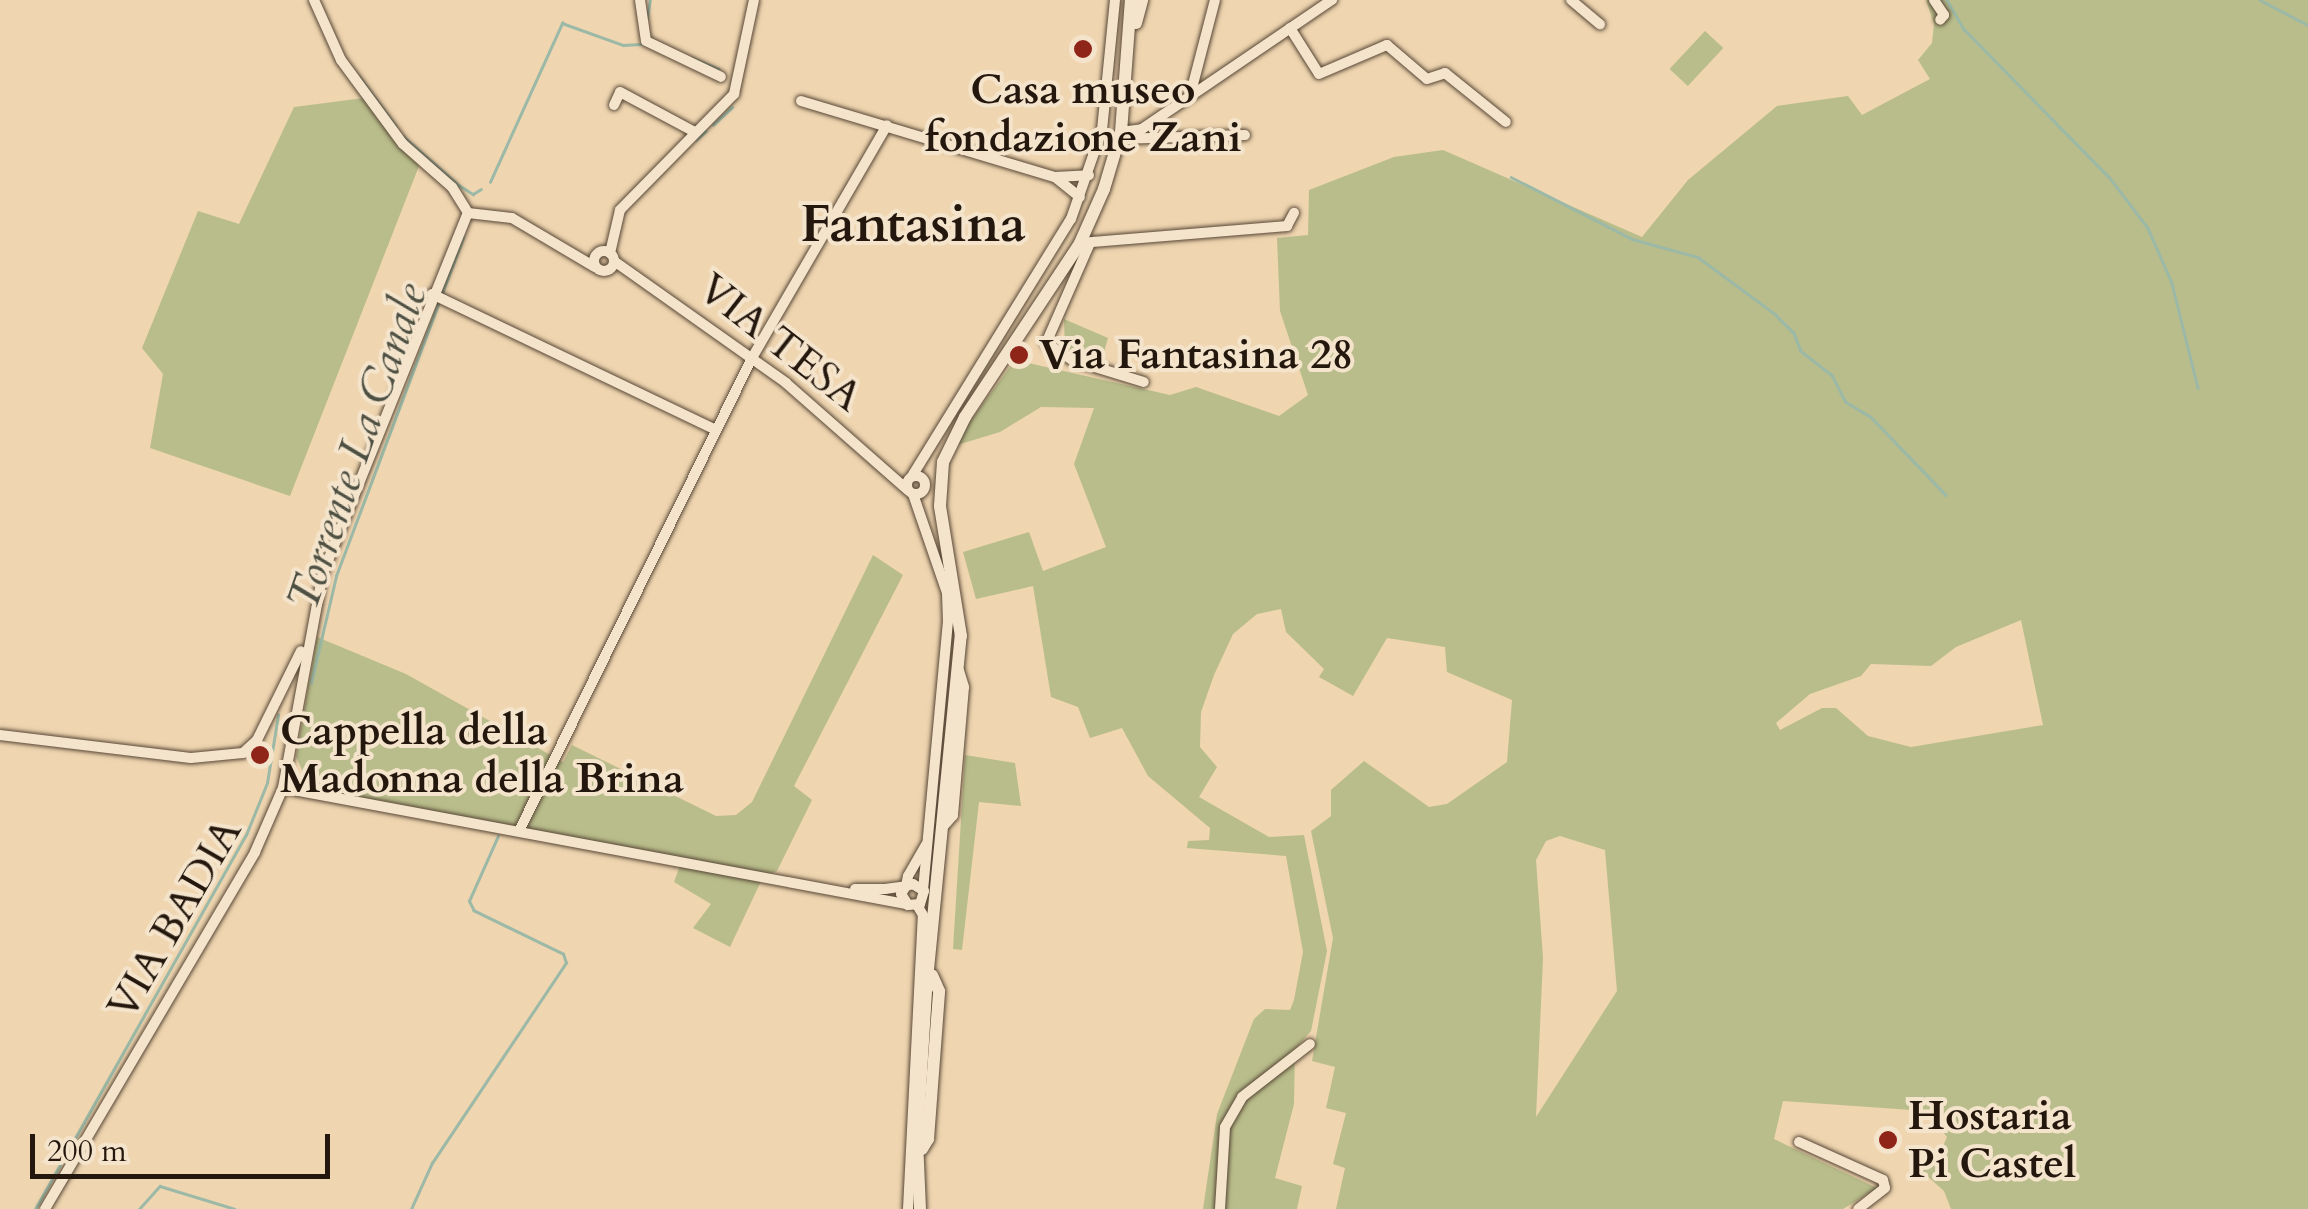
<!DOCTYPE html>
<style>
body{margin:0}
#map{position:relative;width:2308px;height:1209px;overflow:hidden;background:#efd5b0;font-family:Cardo,serif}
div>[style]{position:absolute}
.green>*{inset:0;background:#b9bd8b;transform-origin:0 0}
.stream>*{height:2.5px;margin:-1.25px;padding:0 1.25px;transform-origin:1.25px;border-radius:1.25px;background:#9bb9a6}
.roads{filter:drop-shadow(0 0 2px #574736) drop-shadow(0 0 2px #574736)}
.minor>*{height:10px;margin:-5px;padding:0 5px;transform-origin:5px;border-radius:5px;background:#f5e4cc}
.minor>.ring{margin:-5px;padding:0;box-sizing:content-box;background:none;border:10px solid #f5e4cc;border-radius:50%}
.tertiary>*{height:12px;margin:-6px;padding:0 6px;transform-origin:6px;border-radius:6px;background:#f5e4cc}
.dots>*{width:28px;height:28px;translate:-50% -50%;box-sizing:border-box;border:5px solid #f5e4cc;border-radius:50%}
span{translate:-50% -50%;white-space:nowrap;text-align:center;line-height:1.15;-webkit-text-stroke:8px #f5e4cc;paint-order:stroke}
.poi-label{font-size:42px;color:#24180e;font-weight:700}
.left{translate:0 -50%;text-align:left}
.street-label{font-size:42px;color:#24180e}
.water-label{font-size:45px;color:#4e5043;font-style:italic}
.district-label{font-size:52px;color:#24180e;font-weight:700}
.scale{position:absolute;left:30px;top:1134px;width:300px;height:45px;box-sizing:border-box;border:5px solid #24180e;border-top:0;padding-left:12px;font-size:30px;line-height:35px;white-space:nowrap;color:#24180e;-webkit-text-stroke:8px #f5e4cc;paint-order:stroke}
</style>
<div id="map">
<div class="green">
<i style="clip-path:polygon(evenodd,1926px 0,2308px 0,2308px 1209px,1951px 1209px,1944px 1191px,1918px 1168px,1927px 1155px,1940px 1153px,1947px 1137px,1926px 1111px,1783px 1101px,1774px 1139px,1877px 1188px,1843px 1209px,1336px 1209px,1345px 1168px,1333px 1164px,1346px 1113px,1326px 1108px,1335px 1067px,1312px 1061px,1333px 938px,1311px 831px,1331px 816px,1331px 790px,1364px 761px,1429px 807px,1447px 804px,1507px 762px,1512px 700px,1447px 672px,1445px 647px,1387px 638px,1353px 696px,1319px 677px,1324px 669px,1286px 632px,1281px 609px,1257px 614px,1233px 634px,1214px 675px,1201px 712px,1200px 747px,1217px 767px,1199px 797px,1269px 837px,1304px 835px,1327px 951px,1311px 1031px,1295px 1049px,1294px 1104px,1275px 1178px,1302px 1186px,1297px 1209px,1203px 1209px,1217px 1114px,1254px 1019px,1265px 1009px,1290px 1010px,1294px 1000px,1303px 952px,1286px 856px,1187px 848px,1188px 841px,1209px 840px,1210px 828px,1148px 776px,1122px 728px,1090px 738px,1078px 707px,1051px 697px,1033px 586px,976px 599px,963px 552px,1029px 532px,1043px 571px,1106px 547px,1074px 464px,1094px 408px,1041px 407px,1000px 432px,957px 445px,963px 431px,1015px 360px,1170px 395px,1196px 387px,1279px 416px,1308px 395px,1280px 311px,1277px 238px,1308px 235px,1309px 190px,1394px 157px,1443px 150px,1642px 237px,1688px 180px,1777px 106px,1848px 96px,1862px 115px,1930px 79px,1918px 60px,1932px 43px,1934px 24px,1926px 0,2021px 620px,2043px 725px,1911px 747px,1868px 736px,1836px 708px,1822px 708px,1780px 730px,1776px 723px,1810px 694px,1861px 676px,1871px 664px,1931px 666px,1956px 647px,2021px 620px,1926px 0,1560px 836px,1605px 850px,1617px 991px,1536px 1117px,1543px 958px,1536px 860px,1546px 841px,1560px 836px)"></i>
<i style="left:1705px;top:31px;width:25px;height:52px;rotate:43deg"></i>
<i style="clip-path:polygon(364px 98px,419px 166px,290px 496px,150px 448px,163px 374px,142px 348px,198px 211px,239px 224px,294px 107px)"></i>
<i style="clip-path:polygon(1064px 319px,1108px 338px,1100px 366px,1065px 351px)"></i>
<i style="clip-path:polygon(873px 555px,903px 575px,794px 786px,812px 800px,777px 871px,763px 877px,730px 947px,693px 928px,711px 904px,674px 882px,681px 863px,333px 794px,303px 772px,296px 757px,317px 637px,406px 674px,563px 762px,572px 745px,716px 816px,736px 815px,752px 802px)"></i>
<i style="clip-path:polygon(965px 755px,1015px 763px,1021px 806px,979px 802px,962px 950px,953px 949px)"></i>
</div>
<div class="stream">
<i style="left:1947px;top:0;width:34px;rotate:60deg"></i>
<i style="left:1964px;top:29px;width:209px;rotate:45.6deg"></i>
<i style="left:2110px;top:178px;width:63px;rotate:52.8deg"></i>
<i style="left:2148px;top:228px;width:60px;rotate:66.4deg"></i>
<i style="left:2172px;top:283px;width:108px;rotate:76.1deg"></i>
<i style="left:2260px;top:0;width:54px;rotate:27.5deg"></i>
<i style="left:647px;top:18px;width:18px;rotate:-81deg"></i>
<i style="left:690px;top:57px;width:31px;rotate:22deg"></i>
<i style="left:359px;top:76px;width:62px;rotate:53.5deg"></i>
<i style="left:713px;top:125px;width:26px;rotate:-43deg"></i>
<i style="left:403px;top:136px;width:74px;rotate:41.2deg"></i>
<i style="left:459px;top:185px;width:17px;rotate:33deg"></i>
<i style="left:473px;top:194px;width:9px;rotate:-32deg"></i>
<i style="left:696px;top:140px;width:13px;rotate:-42deg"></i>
<i style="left:1511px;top:177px;width:136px;rotate:27.1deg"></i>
<i style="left:1632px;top:239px;width:68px;rotate:15.3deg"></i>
<i style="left:1698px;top:257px;width:96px;rotate:36.5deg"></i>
<i style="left:1775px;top:314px;width:27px;rotate:45deg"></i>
<i style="left:1794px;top:333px;width:19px;rotate:69deg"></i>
<i style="left:1801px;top:351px;width:39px;rotate:38deg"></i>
<i style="left:1832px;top:375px;width:30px;rotate:63deg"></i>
<i style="left:1846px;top:402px;width:29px;rotate:31deg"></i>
<i style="left:1871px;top:417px;width:108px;rotate:46.1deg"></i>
<i style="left:490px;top:182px;width:175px;rotate:-65.6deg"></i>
<i style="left:562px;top:23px;width:65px;rotate:19.8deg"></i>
<i style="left:623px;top:45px;width:18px;rotate:-3deg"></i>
<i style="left:441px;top:296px;width:62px;rotate:-69.2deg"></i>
<i style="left:311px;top:683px;width:110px;rotate:-76.8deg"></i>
<i style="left:336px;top:576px;width:290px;rotate:-69.4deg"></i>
<i style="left:35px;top:1209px;width:429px;rotate:-60.6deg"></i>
<i style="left:246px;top:835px;width:56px;rotate:-68deg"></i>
<i style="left:267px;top:783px;width:69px;rotate:-80.8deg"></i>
<i style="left:139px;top:1209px;width:31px;rotate:-48deg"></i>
<i style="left:160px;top:1186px;width:78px;rotate:17deg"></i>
<i style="left:411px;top:1209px;width:51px;rotate:-65.5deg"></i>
<i style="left:432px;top:1163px;width:241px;rotate:-56.2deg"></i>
<i style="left:566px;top:963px;width:9px;rotate:-108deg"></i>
<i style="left:563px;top:954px;width:99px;rotate:-154.2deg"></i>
<i style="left:474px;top:911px;width:11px;rotate:-117deg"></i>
<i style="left:469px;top:901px;width:71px;rotate:-66deg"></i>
</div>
<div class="roads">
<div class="minor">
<i style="left:314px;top:0;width:66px;rotate:65.8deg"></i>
<i style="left:341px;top:60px;width:104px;rotate:53.6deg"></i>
<i style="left:403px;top:144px;width:65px;rotate:41.3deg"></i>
<i style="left:452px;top:187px;width:31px;rotate:58deg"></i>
<i style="left:640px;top:0;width:41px;rotate:81.7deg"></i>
<i style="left:646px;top:41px;width:83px;rotate:25.6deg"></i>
<i style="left:1571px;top:0;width:38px;rotate:40deg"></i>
<i style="left:1934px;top:0;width:18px;rotate:56deg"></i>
<i style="left:1944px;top:15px;width:6px;rotate:129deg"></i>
<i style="left:1290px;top:28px;width:54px;rotate:57.8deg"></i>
<i style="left:1319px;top:74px;width:74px;rotate:-23.1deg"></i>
<i style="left:1387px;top:45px;width:52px;rotate:40.4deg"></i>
<i style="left:1427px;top:79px;width:19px;rotate:-18deg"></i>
<i style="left:1445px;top:73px;width:78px;rotate:38.8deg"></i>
<i style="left:1190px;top:96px;width:99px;rotate:-75.4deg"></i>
<i style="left:801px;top:101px;width:265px;rotate:16.7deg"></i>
<i style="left:1055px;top:177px;width:34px;rotate:-3deg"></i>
<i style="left:614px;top:105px;width:14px;rotate:-65deg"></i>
<i style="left:620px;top:92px;width:85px;rotate:28.1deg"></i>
<i style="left:1121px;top:132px;width:21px;rotate:-8deg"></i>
<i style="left:1142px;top:129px;width:230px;rotate:-34.2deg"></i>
<i style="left:1119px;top:139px;width:126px;rotate:-1.8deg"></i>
<i style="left:1055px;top:177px;width:32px;rotate:39deg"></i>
<i style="left:468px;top:213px;width:44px;rotate:6.5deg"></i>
<i style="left:512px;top:218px;width:96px;rotate:30.6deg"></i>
<i style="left:1080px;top:243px;width:208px;rotate:-4.7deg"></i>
<i style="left:1287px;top:226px;width:15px;rotate:-62deg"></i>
<i style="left:1090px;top:243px;width:109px;rotate:113.7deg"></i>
<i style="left:1046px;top:343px;width:31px;rotate:33deg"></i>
<i style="left:1072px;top:360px;width:75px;rotate:17deg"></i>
<i class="ring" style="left:594px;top:251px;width:10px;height:10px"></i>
<i style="left:610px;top:253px;width:44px;rotate:-76.9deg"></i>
<i style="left:620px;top:210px;width:163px;rotate:-45.5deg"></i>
<i style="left:734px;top:94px;width:96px;rotate:-78deg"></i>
<i style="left:614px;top:261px;width:211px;rotate:35.3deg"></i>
<i style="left:786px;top:383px;width:162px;rotate:41.3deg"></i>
<i style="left:432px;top:294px;width:315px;rotate:25.6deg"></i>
<i class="ring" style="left:907px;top:476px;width:8px;height:8px"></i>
<i style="left:912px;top:476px;width:302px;rotate:-58.3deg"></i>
<i style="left:1071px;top:219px;width:94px;rotate:-70.8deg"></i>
<i style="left:1102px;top:130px;width:131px;rotate:-84.3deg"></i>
<i style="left:913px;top:494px;width:105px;rotate:71deg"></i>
<i style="left:947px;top:593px;width:28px;rotate:88deg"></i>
<i style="left:948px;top:621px;width:269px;rotate:95.3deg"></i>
<i style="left:0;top:735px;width:192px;rotate:6.9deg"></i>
<i style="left:191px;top:758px;width:52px;rotate:-5.5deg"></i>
<i style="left:243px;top:753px;width:19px;rotate:-43deg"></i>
<i style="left:257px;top:740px;width:99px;rotate:-63.7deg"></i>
<i style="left:283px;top:788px;width:634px;rotate:10.55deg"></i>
<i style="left:519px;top:831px;width:527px;rotate:-63.78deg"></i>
<i style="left:752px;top:358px;width:269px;rotate:-59.9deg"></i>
<i style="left:855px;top:889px;width:30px"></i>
<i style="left:885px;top:889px;width:21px;rotate:-8deg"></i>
<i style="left:906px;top:886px;width:7px;rotate:-16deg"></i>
<i style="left:913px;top:884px;width:13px;rotate:32deg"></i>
<i style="left:924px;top:891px;width:14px;rotate:107deg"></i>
<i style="left:920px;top:904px;width:12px;rotate:175deg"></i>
<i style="left:908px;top:905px;width:13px;rotate:-122deg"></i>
<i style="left:901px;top:894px;width:9px;rotate:-58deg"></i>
<i style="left:906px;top:886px;width:10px;rotate:-79deg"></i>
<i style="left:908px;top:876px;width:36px;rotate:-60deg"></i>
<i style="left:1799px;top:1142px;width:92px;rotate:24.3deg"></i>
<i style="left:1883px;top:1180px;width:8px;rotate:76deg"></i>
<i style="left:1885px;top:1188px;width:34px;rotate:142deg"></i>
<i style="left:45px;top:1209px;width:414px;rotate:-59.5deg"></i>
<i style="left:255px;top:852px;width:70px;rotate:-66.4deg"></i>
<i style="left:283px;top:788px;width:219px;rotate:-79.5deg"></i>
<i style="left:323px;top:573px;width:388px;rotate:-68.1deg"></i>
<i style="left:908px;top:1209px;width:294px;rotate:-87.1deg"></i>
<i style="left:923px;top:915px;width:12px;rotate:-121deg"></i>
<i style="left:1220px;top:1209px;width:82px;rotate:-86.5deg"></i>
<i style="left:1225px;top:1127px;width:34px;rotate:-60deg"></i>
<i style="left:1242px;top:1097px;width:86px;rotate:-37.9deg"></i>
</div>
<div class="tertiary">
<i style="left:1136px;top:23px;width:24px;rotate:-75deg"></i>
<i style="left:944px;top:824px;width:12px;rotate:-48deg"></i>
<i style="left:952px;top:815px;width:128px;rotate:-85.1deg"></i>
<i style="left:963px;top:687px;width:17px;rotate:-107deg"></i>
<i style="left:922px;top:1149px;width:12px;rotate:-59deg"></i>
<i style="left:928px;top:1139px;width:148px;rotate:-85.7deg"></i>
<i style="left:939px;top:991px;width:17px;rotate:-114deg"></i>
<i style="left:920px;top:1209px;width:70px;rotate:-92.5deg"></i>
<i style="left:917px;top:1139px;width:149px;rotate:-86.5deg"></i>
<i style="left:926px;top:990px;width:356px;rotate:-84.4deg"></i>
<i style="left:961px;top:636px;width:132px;rotate:-99.2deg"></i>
<i style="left:940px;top:506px;width:44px;rotate:-86.1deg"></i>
<i style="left:943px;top:462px;width:50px;rotate:-63.9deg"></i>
<i style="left:965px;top:417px;width:209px;rotate:-56.5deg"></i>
<i style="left:1080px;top:243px;width:59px;rotate:-66deg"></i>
<i style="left:1104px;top:189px;width:59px;rotate:-73.4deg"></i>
<i style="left:1121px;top:132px;width:132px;rotate:-85.7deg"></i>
</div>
</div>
<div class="dots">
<i style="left:1083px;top:49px;background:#8f2418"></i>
<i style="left:1019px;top:355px;background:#8f2418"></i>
<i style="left:260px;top:755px;background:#8f2418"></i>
<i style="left:1888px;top:1140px;background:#8f2418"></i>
</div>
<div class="poi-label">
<span style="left:1083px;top:114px">Casa museo<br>fondazione Zani</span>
<span class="left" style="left:1039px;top:355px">Via Fantasina 28</span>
<span class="left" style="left:280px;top:755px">Cappella della<br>Madonna della Brina</span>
<span class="left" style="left:1908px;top:1140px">Hostaria<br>Pi Castel</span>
</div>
<div class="street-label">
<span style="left:780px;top:343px;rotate:38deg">VIA TESA</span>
<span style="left:175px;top:919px;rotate:-60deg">VIA BADIA</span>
</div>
<div class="water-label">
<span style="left:357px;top:447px;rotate:-71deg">Torrente La Canale</span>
</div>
<div class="district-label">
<span style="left:913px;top:226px">Fantasina</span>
</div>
<div class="scale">200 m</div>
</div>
